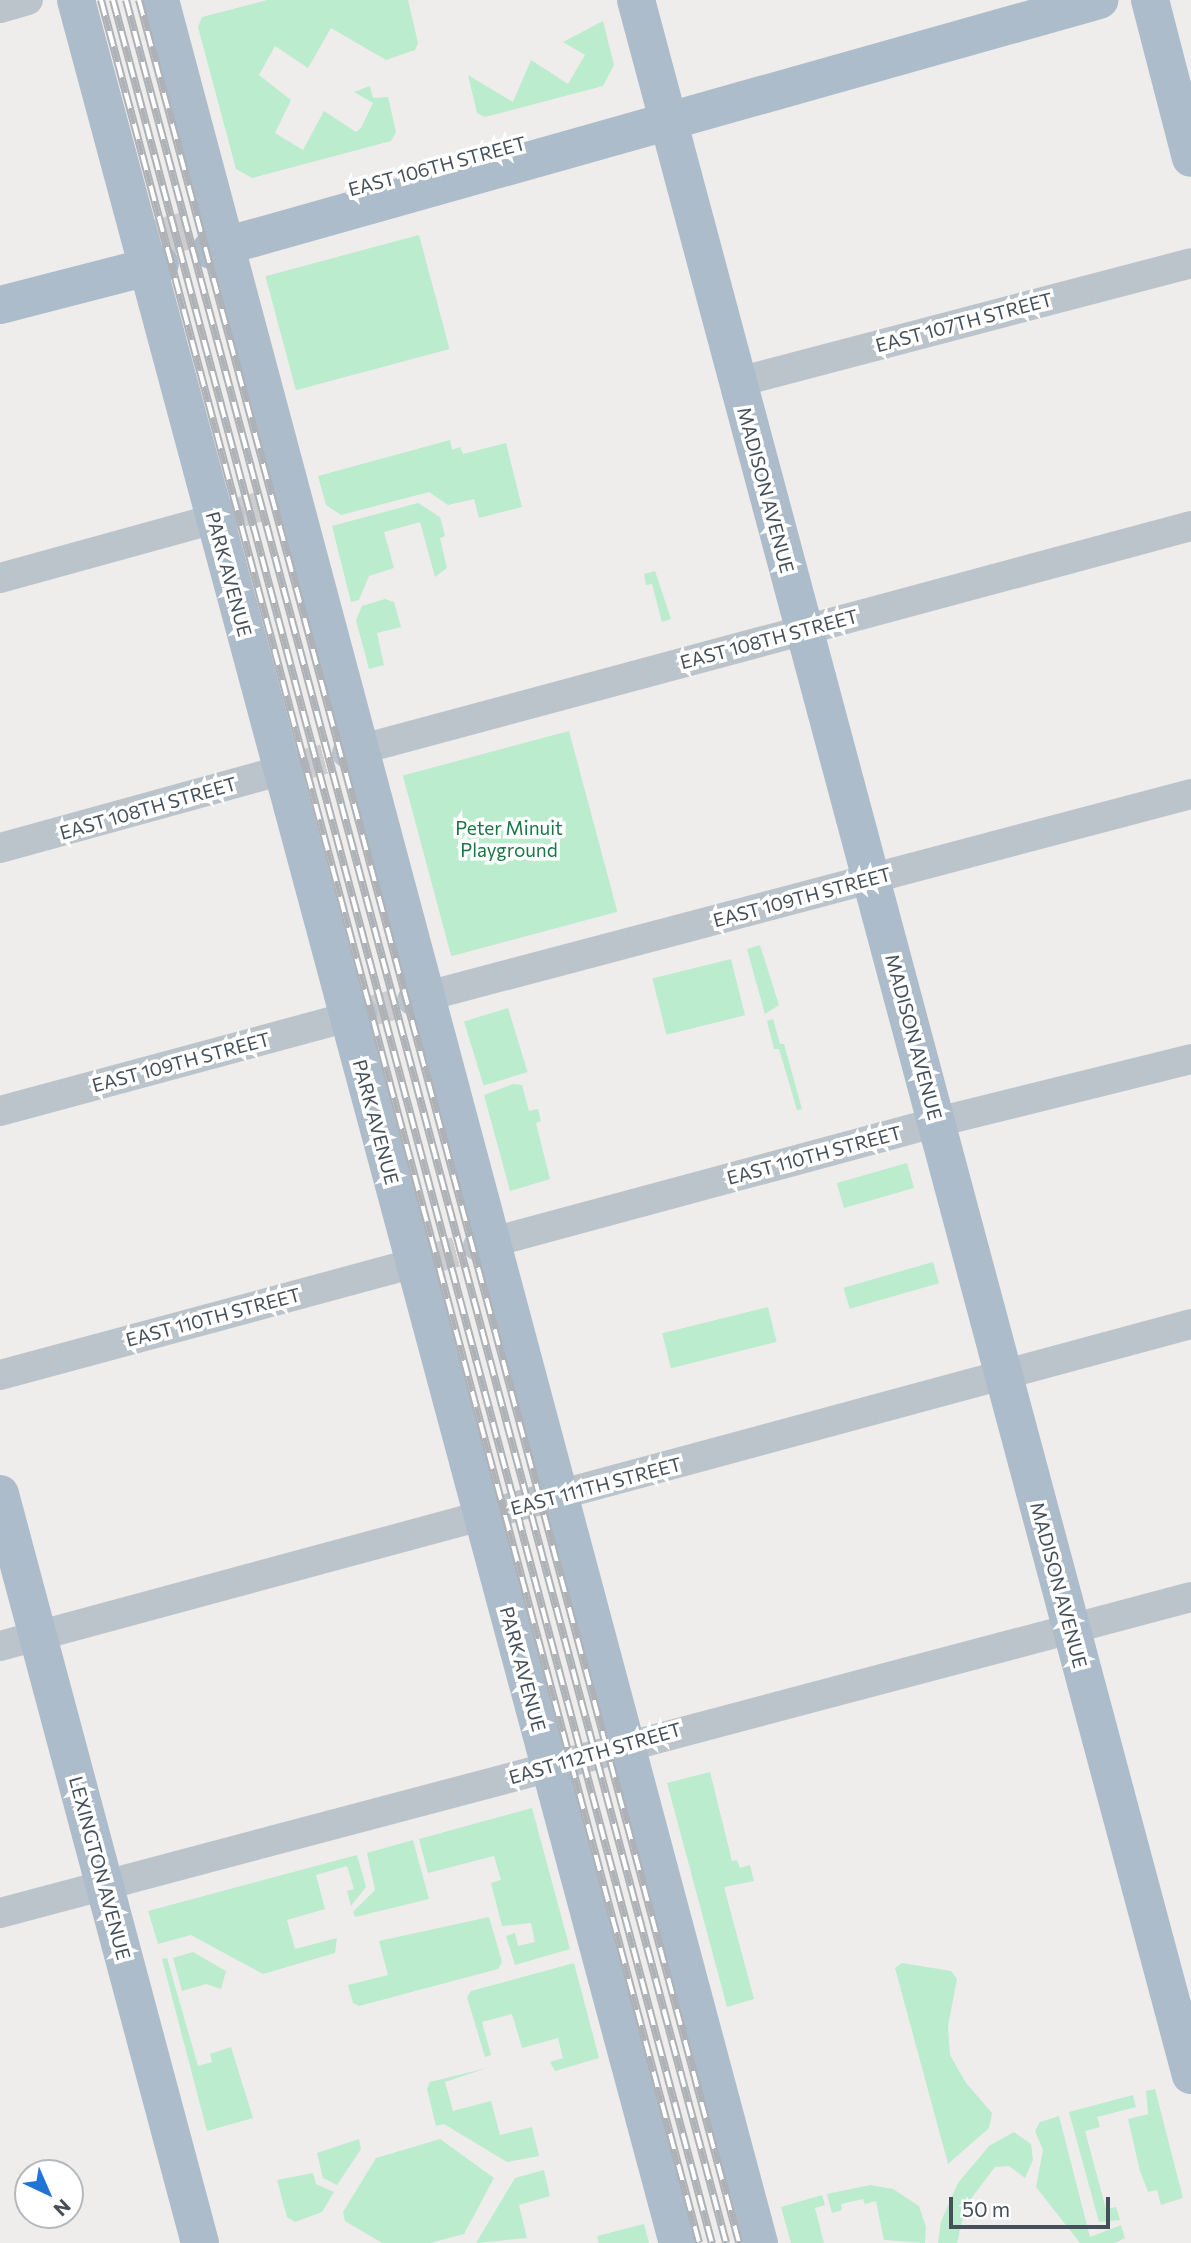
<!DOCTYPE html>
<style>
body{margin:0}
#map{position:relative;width:1191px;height:2243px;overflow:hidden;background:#efecec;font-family:Commissioner,sans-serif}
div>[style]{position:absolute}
.green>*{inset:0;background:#bbeccd;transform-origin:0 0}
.minor-tunnel>*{height:30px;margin-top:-15px;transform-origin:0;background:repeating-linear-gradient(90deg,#cdcdcf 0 30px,transparent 0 45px)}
.major-tunnel>*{height:38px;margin-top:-19px;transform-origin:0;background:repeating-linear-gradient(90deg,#cdcdcf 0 38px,transparent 0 57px)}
.minor>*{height:30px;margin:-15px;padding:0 15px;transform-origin:15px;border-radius:15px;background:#bbc4cb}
.major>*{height:38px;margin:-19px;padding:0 19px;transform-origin:19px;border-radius:19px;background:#acbccb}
.rail>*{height:8px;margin-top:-4px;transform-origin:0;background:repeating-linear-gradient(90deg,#fff 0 16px,#aeb2b6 0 32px);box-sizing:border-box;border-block:2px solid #aeb2b6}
span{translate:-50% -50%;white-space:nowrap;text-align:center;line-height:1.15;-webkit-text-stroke:7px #fff;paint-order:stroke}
.street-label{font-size:19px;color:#455059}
.park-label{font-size:19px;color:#1a7645}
.north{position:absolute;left:14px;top:2159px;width:70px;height:70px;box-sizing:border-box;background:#fff;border:2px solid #b5b9bd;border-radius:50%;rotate:136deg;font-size:19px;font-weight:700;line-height:28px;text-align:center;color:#455059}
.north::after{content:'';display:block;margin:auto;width:24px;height:32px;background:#1f74d6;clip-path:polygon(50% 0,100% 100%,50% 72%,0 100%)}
.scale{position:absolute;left:949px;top:2197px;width:161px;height:32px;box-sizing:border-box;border:4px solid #455059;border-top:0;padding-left:9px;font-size:21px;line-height:24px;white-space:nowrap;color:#455059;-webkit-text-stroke:5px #fff;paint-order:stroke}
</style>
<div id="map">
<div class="green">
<i style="clip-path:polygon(267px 0,408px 0,418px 43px,415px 50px,386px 60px,331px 28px,308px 68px,275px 46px,259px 75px,291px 100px,275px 133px,303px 150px,324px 111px,356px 132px,361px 128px,373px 103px,354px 92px,370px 86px,373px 98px,388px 97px,396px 132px,391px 141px,252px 178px,236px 169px,198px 27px,202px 17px)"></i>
<i style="clip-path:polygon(603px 21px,614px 65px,603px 86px,485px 117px,477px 113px,468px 75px,513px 102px,531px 60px,568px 84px,585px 55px,563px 42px)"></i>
<i style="left:419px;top:235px;width:118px;height:159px;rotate:75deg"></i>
<i style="clip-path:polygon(450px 440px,452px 450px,460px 447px,463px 454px,506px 443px,522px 507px,479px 518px,474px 499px,448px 505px,429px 492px,341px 515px,326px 505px,318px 476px)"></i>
<i style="clip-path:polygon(418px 503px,440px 517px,445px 536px,440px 538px,447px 568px,435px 577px,420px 522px,384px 532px,394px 568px,369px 576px,359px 600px,351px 602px,332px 526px)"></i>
<i style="clip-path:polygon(655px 571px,671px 619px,662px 622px,652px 584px,646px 585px,644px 574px)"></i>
<i style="clip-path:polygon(385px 599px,394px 602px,401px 627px,377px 633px,384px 665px,369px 669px,356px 620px,362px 606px)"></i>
<i style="left:569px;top:731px;width:187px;height:172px;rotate:75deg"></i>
<i style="clip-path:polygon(760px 945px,779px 1005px,765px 1014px,747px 949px)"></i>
<i style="left:731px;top:959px;width:58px;height:81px;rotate:76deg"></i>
<i style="left:508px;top:1008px;width:67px;height:46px;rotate:73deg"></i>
<i style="clip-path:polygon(773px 1019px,780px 1044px,784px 1044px,802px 1109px,797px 1110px,779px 1049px,774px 1049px,767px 1021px)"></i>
<i style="clip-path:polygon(513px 1084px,522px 1085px,529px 1111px,538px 1109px,541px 1121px,536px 1123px,550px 1179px,510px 1191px,484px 1095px)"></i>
<i style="left:907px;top:1163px;width:26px;height:73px;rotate:74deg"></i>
<i style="left:933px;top:1262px;width:22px;height:93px;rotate:74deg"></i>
<i style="left:768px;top:1307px;width:36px;height:109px;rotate:76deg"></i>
<i style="clip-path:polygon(710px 1772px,732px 1861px,737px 1860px,740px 1868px,750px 1865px,754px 1881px,724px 1887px,754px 1999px,727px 2007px,667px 1783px)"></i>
<i style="clip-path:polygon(532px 1808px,570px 1949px,515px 1965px,506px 1936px,515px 1933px,518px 1946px,535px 1942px,531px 1923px,502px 1926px,491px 1883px,501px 1880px,494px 1856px,428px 1873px,419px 1839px)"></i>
<i style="clip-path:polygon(413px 1840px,429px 1899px,355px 1917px,353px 1912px,375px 1890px,367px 1853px)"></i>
<i style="clip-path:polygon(357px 1855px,366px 1887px,351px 1906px,347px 1891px,354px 1889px,347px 1866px,316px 1875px,325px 1909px,287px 1920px,295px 1949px,337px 1938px,335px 1953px,263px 1974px,191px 1935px,158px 1944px,148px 1911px)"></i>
<i style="clip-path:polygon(489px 1917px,502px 1962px,498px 1969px,359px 2006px,353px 2003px,348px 1985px,388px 1975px,379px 1941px)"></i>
<i style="clip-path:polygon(193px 1952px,226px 1971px,221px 1989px,206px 1984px,182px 1991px,173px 1958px)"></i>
<i style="clip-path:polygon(167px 1958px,198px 2066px,212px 2062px,210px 2054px,231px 2047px,253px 2118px,207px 2131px,162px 1959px)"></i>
<i style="clip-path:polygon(574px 1963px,599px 2058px,555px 2071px,550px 2062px,563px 2058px,558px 2038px,522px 2048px,512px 2014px,482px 2022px,491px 2055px,485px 2057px,467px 1997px,471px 1991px)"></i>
<i style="clip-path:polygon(902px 1963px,951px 1971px,957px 1979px,948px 2026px,950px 2055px,966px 2083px,992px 2113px,989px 2128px,948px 2164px,895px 1968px)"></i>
<i style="clip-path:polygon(487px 2068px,445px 2082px,453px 2111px,491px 2101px,500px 2135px,532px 2127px,539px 2156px,507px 2162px,444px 2124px,436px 2126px,427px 2089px,430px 2082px)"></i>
<i style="clip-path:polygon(1155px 2089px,1183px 2198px,1161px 2205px,1157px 2190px,1148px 2192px,1140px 2171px,1128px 2119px,1148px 2114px,1146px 2091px)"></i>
<i style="clip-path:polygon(1133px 2095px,1136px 2107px,1097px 2117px,1100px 2127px,1085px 2131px,1106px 2209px,1116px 2207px,1120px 2220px,1099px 2222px,1069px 2112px)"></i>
<i style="clip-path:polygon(1059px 2116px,1090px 2237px,1121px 2225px,1125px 2238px,1115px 2243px,1080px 2243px,1036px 2187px,1043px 2150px,1035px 2131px,1040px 2122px)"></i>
<i style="clip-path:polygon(1014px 2132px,1031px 2144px,1033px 2160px,1025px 2178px,1009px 2166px,995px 2167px,966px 2205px,957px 2243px,938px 2243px,941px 2221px,958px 2183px,989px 2146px)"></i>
<i style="clip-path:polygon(359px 2139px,361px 2149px,337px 2185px,323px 2178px,317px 2153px)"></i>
<i style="clip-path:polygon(440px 2139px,494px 2178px,464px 2234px,430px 2243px,382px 2243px,345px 2221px,343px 2212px,376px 2158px)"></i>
<i style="clip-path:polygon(544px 2170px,550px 2196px,519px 2205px,527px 2238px,476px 2243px,515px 2178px)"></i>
<i style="clip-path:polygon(313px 2173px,316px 2184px,334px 2192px,322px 2212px,295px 2222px,287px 2217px,277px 2180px)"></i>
<i style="clip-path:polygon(870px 2185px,893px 2189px,919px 2206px,926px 2227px,925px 2243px,884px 2240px,876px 2201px,865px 2204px,863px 2199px,841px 2204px,842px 2210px,832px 2213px,827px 2194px)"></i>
<i style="clip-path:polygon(822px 2195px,825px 2205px,815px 2208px,824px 2243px,791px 2243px,781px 2207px)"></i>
<i style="clip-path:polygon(644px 2224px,649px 2243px,599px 2243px,597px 2236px)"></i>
</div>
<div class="minor-tunnel">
<i style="left:229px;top:515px;width:65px;rotate:-15.1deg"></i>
<i style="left:295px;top:767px;width:54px;rotate:-15.1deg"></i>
<i style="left:363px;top:1013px;width:51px;rotate:-14.9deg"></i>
<i style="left:427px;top:1260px;width:53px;rotate:-15.4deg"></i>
</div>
<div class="major-tunnel">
<i style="left:153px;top:240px;width:55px;rotate:-15.8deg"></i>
</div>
<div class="minor">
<i style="left:0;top:8px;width:29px;rotate:-16deg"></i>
<i style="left:738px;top:382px;width:468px;rotate:-14.7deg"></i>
<i style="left:0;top:578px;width:238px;rotate:-15.4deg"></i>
<i style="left:347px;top:753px;width:874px;rotate:-15.05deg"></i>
<i style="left:0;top:848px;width:306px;rotate:-15.4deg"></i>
<i style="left:412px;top:1000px;width:806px;rotate:-14.81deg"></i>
<i style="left:0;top:1111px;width:376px;rotate:-15.1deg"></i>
<i style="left:478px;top:1246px;width:475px;rotate:-15.1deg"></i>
<i style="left:937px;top:1122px;width:262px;rotate:-13.9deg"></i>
<i style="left:0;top:1375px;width:442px;rotate:-15.1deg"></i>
<i style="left:0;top:1646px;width:1234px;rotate:-15.13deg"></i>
<i style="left:0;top:1913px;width:1232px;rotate:-14.86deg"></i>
</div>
<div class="major">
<i style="left:76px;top:0;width:2322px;rotate:74.98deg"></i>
<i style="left:160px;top:0;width:2322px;rotate:75.05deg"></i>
<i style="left:636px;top:0;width:2148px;rotate:75.03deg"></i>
<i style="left:1150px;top:0;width:163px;rotate:75.5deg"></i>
<i style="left:211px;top:250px;width:923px;rotate:-15.72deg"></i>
<i style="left:0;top:305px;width:165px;rotate:-14.4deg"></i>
<i style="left:0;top:1494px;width:775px;rotate:75.05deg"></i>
</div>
<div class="rail">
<i style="left:101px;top:0;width:2321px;rotate:75.07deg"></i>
<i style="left:113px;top:0;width:2322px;rotate:75.05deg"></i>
<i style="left:126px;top:0;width:2322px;rotate:75.02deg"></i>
<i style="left:139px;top:0;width:2322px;rotate:75.02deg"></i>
</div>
<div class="street-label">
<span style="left:437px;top:166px;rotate:-15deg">EAST 106TH STREET</span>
<span style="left:964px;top:322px;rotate:-15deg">EAST 107TH STREET</span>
<span style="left:766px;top:490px;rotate:75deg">MADISON AVENUE</span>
<span style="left:229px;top:574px;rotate:75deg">PARK AVENUE</span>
<span style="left:769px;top:639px;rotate:-15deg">EAST 108TH STREET</span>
<span style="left:148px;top:808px;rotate:-16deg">EAST 108TH STREET</span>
<span style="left:802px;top:897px;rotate:-15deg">EAST 109TH STREET</span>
<span style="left:914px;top:1037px;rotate:75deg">MADISON AVENUE</span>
<span style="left:181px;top:1062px;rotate:-15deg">EAST 109TH STREET</span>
<span style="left:376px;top:1122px;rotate:75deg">PARK AVENUE</span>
<span style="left:814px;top:1155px;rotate:-15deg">EAST 110TH STREET</span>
<span style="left:213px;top:1317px;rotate:-15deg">EAST 110TH STREET</span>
<span style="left:596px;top:1486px;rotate:-15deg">EAST 111TH STREET</span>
<span style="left:1059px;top:1585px;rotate:75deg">MADISON AVENUE</span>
<span style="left:523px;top:1669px;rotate:75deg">PARK AVENUE</span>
<span style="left:595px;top:1753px;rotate:-16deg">EAST 112TH STREET</span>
<span style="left:100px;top:1868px;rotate:75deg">LEXINGTON AVENUE</span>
</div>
<div class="park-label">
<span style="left:509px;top:839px">Peter Minuit<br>Playground</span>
</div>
<div class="north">N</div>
<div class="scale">50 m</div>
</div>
